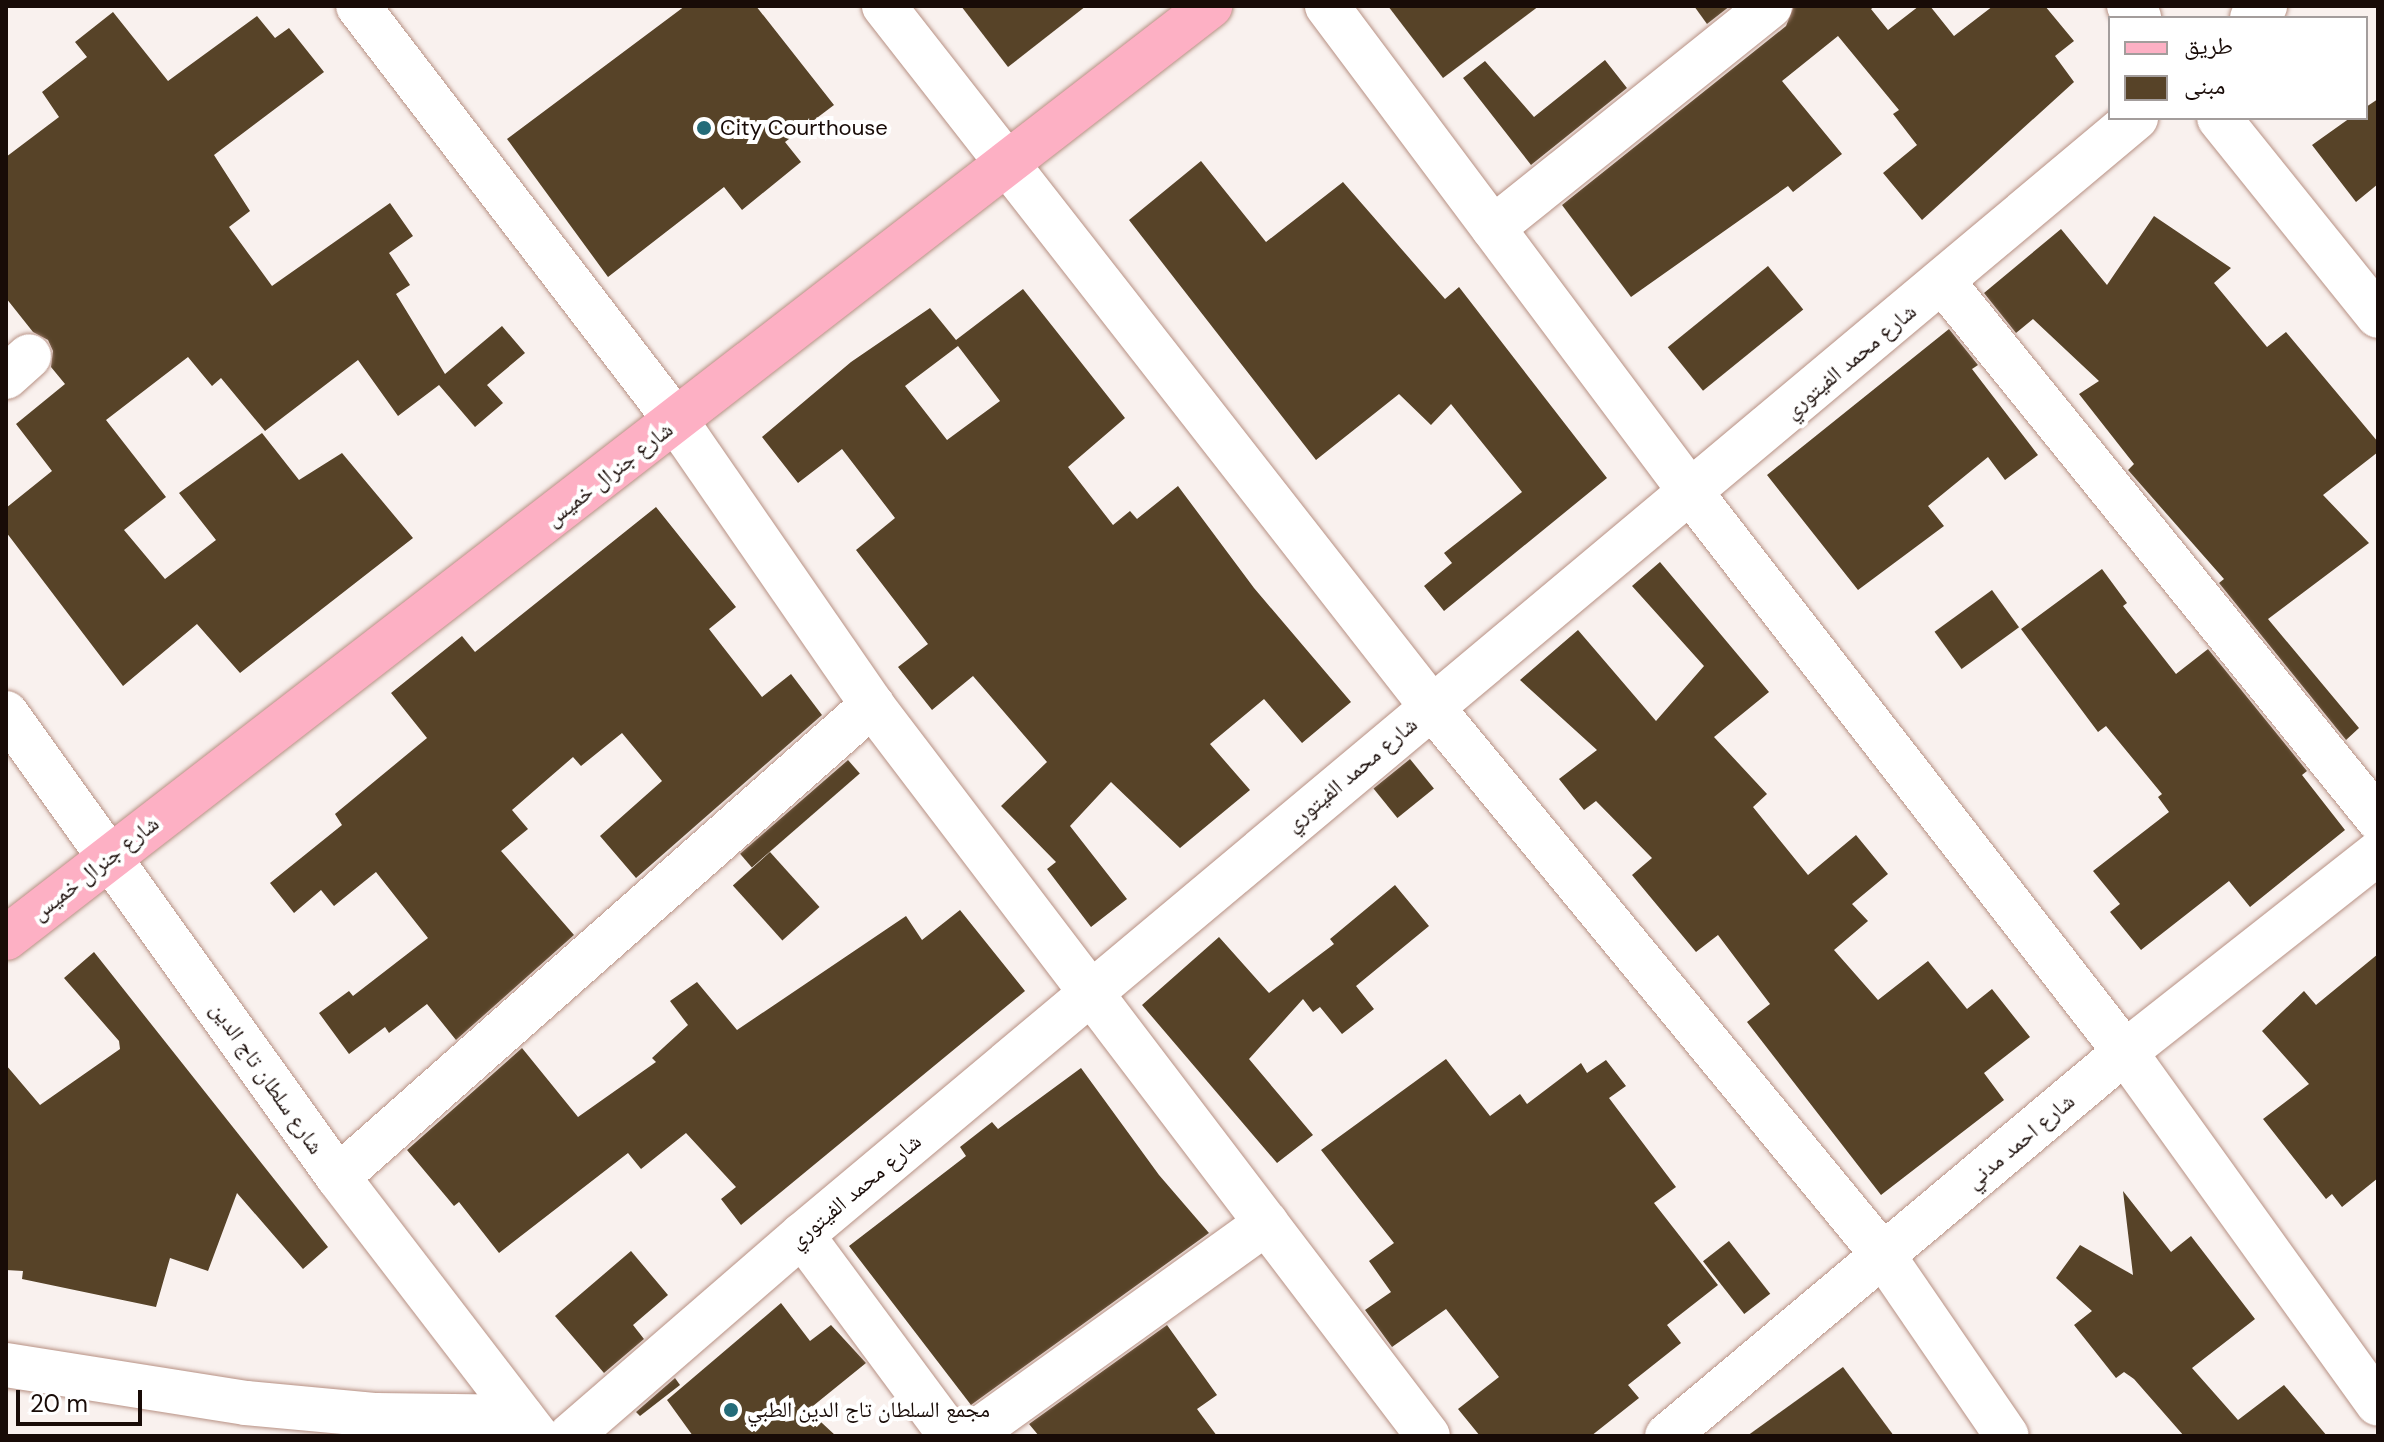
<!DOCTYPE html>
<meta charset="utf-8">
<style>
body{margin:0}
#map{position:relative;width:2384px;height:1442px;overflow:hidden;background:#f9f1ee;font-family:"DM Sans","Noto Naskh Arabic",sans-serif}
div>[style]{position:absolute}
.building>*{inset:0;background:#574328;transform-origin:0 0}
.roads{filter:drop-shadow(0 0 2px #b79184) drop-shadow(0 0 2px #b79184)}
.minor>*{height:44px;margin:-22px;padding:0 22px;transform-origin:22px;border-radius:22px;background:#fff}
.major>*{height:44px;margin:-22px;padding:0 22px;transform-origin:22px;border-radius:22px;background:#fdb0c4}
.dots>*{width:22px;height:22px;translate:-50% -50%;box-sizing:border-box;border:4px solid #fff;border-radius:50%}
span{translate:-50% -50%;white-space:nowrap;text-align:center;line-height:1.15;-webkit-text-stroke:8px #fff;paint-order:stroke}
.poi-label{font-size:22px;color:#180b07}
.left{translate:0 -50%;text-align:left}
.street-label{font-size:22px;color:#180b07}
.frame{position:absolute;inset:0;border:8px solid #180b07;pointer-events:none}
.legend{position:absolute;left:2108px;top:16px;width:260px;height:104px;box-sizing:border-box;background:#fff;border:2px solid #a39d9c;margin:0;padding:10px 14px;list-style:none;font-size:24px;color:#180b07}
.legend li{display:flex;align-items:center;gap:16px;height:40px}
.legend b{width:40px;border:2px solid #a39d9c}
.scale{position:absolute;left:16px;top:1390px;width:126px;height:36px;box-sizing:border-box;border:4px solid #180b07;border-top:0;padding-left:10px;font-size:24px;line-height:28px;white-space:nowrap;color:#180b07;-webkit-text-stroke:6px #fff;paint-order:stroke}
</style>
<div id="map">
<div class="building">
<i style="clip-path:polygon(685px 6px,756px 6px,834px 105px,785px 142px,801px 162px,742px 210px,724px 187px,608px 277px,507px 139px)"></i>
<i style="clip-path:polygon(961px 6px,1086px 6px,1008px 67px)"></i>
<i style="clip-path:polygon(1388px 6px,1539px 6px,1443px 78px)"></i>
<i style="clip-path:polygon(1694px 6px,1730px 6px,1707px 24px)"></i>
<i style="clip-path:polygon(1794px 6px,1875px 6px,1871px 9px,1888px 30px,1919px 6px,1930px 6px,1954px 36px,1993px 6px,2045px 6px,2074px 41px,2055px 56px,2074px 82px,1922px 220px,1883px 173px,1917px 145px,1893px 114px,1899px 110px,1838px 36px,1782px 81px,1842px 154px,1793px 192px,1788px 186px,1631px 297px,1562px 205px,1786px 26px)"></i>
<i style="clip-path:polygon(113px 12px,168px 81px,257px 16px,275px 38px,289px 28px,324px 72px,214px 155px,250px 211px,229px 227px,272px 286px,390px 203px,413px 236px,389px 253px,410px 285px,396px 294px,445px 374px,502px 326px,525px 353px,487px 385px,503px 403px,475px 427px,439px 385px,398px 416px,358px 360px,265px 431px,221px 378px,212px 386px,188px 357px,106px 420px,166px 497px,124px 530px,165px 579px,216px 540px,179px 493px,262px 433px,299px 480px,342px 453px,413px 538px,240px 673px,197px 624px,123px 686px,6px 532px,6px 508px,52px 471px,16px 424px,65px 384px,51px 367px,53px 351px,48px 340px,33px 332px,6px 298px,6px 157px,59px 117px,42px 92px,87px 57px,75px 42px)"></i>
<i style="clip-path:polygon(1605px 60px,1627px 88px,1531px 165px,1463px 78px,1485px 61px,1534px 117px)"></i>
<i style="clip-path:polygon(2378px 99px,2378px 184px,2356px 202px,2312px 145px,2350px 118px,2366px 118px,2366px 107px)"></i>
<i style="clip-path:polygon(1201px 161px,1266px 242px,1343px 182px,1445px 299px,1459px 287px,1607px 478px,1444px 611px,1424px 586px,1452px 563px,1444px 553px,1522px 492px,1451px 404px,1431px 425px,1399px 394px,1316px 460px,1129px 220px)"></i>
<i style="clip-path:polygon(2154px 216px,2231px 268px,2214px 283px,2267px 347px,2286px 332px,2378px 442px,2378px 452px,2323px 495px,2369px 543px,2268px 619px,2359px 728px,2346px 740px,2219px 583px,2224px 579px,2128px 470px,2134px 464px,2079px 394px,2099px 381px,2033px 319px,2016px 333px,1984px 293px,2061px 229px,2107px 285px)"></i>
<i style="left:1768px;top:266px;width:56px;height:129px;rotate:51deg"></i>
<i style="clip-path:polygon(evenodd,1023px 289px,1125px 418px,1068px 467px,1113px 525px,1130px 511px,1137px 519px,1178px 486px,1254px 588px,1351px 702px,1302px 743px,1264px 699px,1210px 744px,1250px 790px,1180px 848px,1111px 782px,1070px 826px,1127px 899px,1091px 927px,1047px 869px,1056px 862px,1001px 806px,1047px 762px,973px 676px,932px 710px,898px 667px,928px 644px,856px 550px,895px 518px,842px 449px,798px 483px,762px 437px,851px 362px,930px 308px,956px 340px,1023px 289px,958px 346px,1000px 401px,947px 440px,905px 386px,958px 346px)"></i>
<i style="clip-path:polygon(1949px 329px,1978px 365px,1972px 369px,2038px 455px,2005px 480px,1988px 457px,1928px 506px,1944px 526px,1858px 590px,1767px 475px)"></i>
<i style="clip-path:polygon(656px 507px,736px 607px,709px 629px,762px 697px,791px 674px,822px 715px,636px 878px,600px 836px,662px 781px,622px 733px,581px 766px,573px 757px,512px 810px,528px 829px,501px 851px,574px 935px,456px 1040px,427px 1004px,389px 1033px,385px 1027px,349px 1054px,319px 1013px,349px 991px,353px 996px,428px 938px,376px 872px,334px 906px,321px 890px,294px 913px,270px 883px,342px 825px,335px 814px,427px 738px,391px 693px,462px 636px,475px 652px)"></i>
<i style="clip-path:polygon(1660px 562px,1769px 692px,1714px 737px,1767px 794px,1753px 807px,1808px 875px,1856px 835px,1888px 874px,1852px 904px,1868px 921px,1834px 950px,1878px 1000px,1928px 961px,1967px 1009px,1992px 989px,2030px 1037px,1984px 1073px,2004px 1100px,1881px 1195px,1747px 1022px,1770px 1004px,1718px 935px,1696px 952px,1632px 875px,1652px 858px,1596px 801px,1584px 810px,1559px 779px,1597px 750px,1520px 680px,1578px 630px,1656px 721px,1704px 666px,1632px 586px)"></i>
<i style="clip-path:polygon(2102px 569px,2127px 603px,2123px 606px,2176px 674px,2208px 649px,2307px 771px,2302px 775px,2345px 830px,2250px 907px,2229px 881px,2141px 950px,2110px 912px,2120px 904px,2093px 871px,2169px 812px,2158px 797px,2162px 794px,2106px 726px,2098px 732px,2021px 629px)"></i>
<i style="left:1992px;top:590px;width:46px;height:71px;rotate:54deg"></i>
<i style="left:1410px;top:759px;width:38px;height:47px;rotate:51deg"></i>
<i style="left:848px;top:760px;width:18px;height:143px;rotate:49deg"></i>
<i style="left:770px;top:852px;width:74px;height:50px;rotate:48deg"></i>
<i style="clip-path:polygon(1395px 885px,1429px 926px,1356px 986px,1374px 1009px,1342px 1034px,1320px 1007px,1313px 1012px,1303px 999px,1249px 1059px,1313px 1135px,1277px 1163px,1142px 1005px,1219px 937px,1269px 993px,1334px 944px,1330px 939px)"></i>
<i style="clip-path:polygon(960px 910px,1025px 991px,741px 1225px,721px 1199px,736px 1187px,686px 1133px,641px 1169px,628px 1153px,499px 1253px,459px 1202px,454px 1206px,407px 1150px,522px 1048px,578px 1117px,656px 1062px,652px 1058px,688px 1025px,670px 1001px,697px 982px,737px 1030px,906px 916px,922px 940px)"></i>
<i style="clip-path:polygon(94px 952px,328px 1247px,303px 1269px,237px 1193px,208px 1271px,170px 1258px,156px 1307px,22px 1279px,23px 1271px,6px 1270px,6px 1065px,40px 1105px,120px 1049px,119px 1041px,64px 978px)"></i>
<i style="clip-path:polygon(2378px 954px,2378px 1178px,2342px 1207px,2332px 1194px,2326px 1199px,2263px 1119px,2309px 1084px,2262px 1031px,2304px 991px,2316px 1005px)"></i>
<i style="clip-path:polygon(1446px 1059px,1490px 1116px,1520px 1094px,1527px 1104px,1581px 1063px,1587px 1073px,1606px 1060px,1626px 1086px,1609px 1098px,1676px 1187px,1654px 1203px,1718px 1285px,1667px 1325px,1681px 1343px,1628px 1385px,1639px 1398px,1591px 1436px,1480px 1436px,1458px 1409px,1499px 1377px,1446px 1309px,1392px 1347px,1365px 1310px,1391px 1292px,1369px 1261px,1394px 1243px,1321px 1150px)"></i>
<i style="clip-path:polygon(1081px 1068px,1159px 1175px,1209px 1233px,971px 1405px,849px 1246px,966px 1156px,960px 1147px,992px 1122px,998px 1129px)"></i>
<i style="clip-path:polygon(2123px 1191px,2171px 1252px,2191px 1236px,2255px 1319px,2192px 1368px,2238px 1420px,2284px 1385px,2327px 1436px,2184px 1436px,2134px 1379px,2124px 1372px,2116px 1378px,2074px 1325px,2092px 1311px,2056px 1278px,2080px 1245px,2133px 1275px)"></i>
<i style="left:1729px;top:1241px;width:67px;height:33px;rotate:52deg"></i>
<i style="clip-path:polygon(631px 1251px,668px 1295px,633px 1325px,644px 1339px,604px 1373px,555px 1316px)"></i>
<i style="clip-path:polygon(781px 1303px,810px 1341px,831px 1325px,866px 1363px,808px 1410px,836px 1436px,693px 1436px,667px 1400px)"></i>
<i style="clip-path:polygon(1167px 1325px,1217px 1395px,1197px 1409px,1217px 1436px,1039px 1436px,1029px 1424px)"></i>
<i style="clip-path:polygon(1843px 1367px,1894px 1436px,1747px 1436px)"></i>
<i style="clip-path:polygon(675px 1378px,680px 1385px,640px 1416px,636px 1412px)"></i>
</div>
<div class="roads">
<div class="minor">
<i style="left:358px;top:6px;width:524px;rotate:52.52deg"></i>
<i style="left:677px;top:422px;width:344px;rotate:55.4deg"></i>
<i style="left:872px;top:705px;width:918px;rotate:52.74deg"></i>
<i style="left:884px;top:6px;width:888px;rotate:51.99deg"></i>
<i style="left:1431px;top:706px;width:711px;rotate:50.53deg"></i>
<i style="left:1883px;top:1255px;width:219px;rotate:55.6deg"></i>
<i style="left:1327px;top:6px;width:609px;rotate:53.21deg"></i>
<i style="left:1692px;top:494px;width:706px;rotate:52.19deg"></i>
<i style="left:2125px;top:1052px;width:433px;rotate:54.3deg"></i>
<i style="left:2129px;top:6px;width:16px;rotate:50deg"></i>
<i style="left:2252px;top:18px;width:18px;rotate:-43deg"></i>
<i style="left:2219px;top:118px;width:254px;rotate:51.2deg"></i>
<i style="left:1493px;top:228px;width:355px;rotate:-38.7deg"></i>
<i style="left:1943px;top:282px;width:691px;rotate:50.99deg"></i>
<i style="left:6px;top:377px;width:31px;rotate:-42deg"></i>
<i style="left:6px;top:713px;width:571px;rotate:54.42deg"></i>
<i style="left:338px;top:1177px;width:327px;rotate:52.5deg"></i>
<i style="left:338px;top:1177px;width:713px;rotate:-41.47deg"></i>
<i style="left:802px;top:1235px;width:250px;rotate:53.5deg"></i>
<i style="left:6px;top:1365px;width:243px;rotate:9deg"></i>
<i style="left:246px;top:1403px;width:131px;rotate:5.3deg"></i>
<i style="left:376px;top:1415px;width:146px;rotate:0.8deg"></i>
<i style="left:570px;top:1436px;width:307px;rotate:-40.9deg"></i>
<i style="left:802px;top:1235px;width:1740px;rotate:-39.94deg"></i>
<i style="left:970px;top:1436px;width:365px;rotate:-35.7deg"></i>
<i style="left:1667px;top:1436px;width:598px;rotate:-39.98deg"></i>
<i style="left:2125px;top:1052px;width:322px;rotate:-38.2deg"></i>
</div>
<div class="major">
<i style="left:6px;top:938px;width:1523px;rotate:-37.74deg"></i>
</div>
</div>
<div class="dots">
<i style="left:704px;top:128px;background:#246c79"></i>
<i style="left:731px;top:1410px;background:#246c79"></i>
</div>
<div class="poi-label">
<span class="left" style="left:720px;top:128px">City Courthouse</span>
<span class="left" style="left:747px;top:1410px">مجمع السلطان تاج الدين الطبي</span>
</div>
<div class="street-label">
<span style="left:1850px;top:361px;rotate:-40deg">شارع محمد الفيتوري</span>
<span style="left:609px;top:474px;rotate:-38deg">شارع جنرال خميس</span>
<span style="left:1351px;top:774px;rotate:-40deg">شارع محمد الفيتوري</span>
<span style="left:95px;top:868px;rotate:-38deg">شارع جنرال خميس</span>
<span style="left:267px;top:1078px;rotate:55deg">شارع سلطان تاج الدين</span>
<span style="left:2020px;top:1141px;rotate:-40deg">شارع احمد مدني</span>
<span style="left:855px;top:1191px;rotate:-40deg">شارع محمد الفيتوري</span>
</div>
<div class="frame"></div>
<ul class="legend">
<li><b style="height:10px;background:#fdb0c4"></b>طريق</li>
<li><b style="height:22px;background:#574328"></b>مبنى</li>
</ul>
<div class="scale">20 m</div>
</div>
